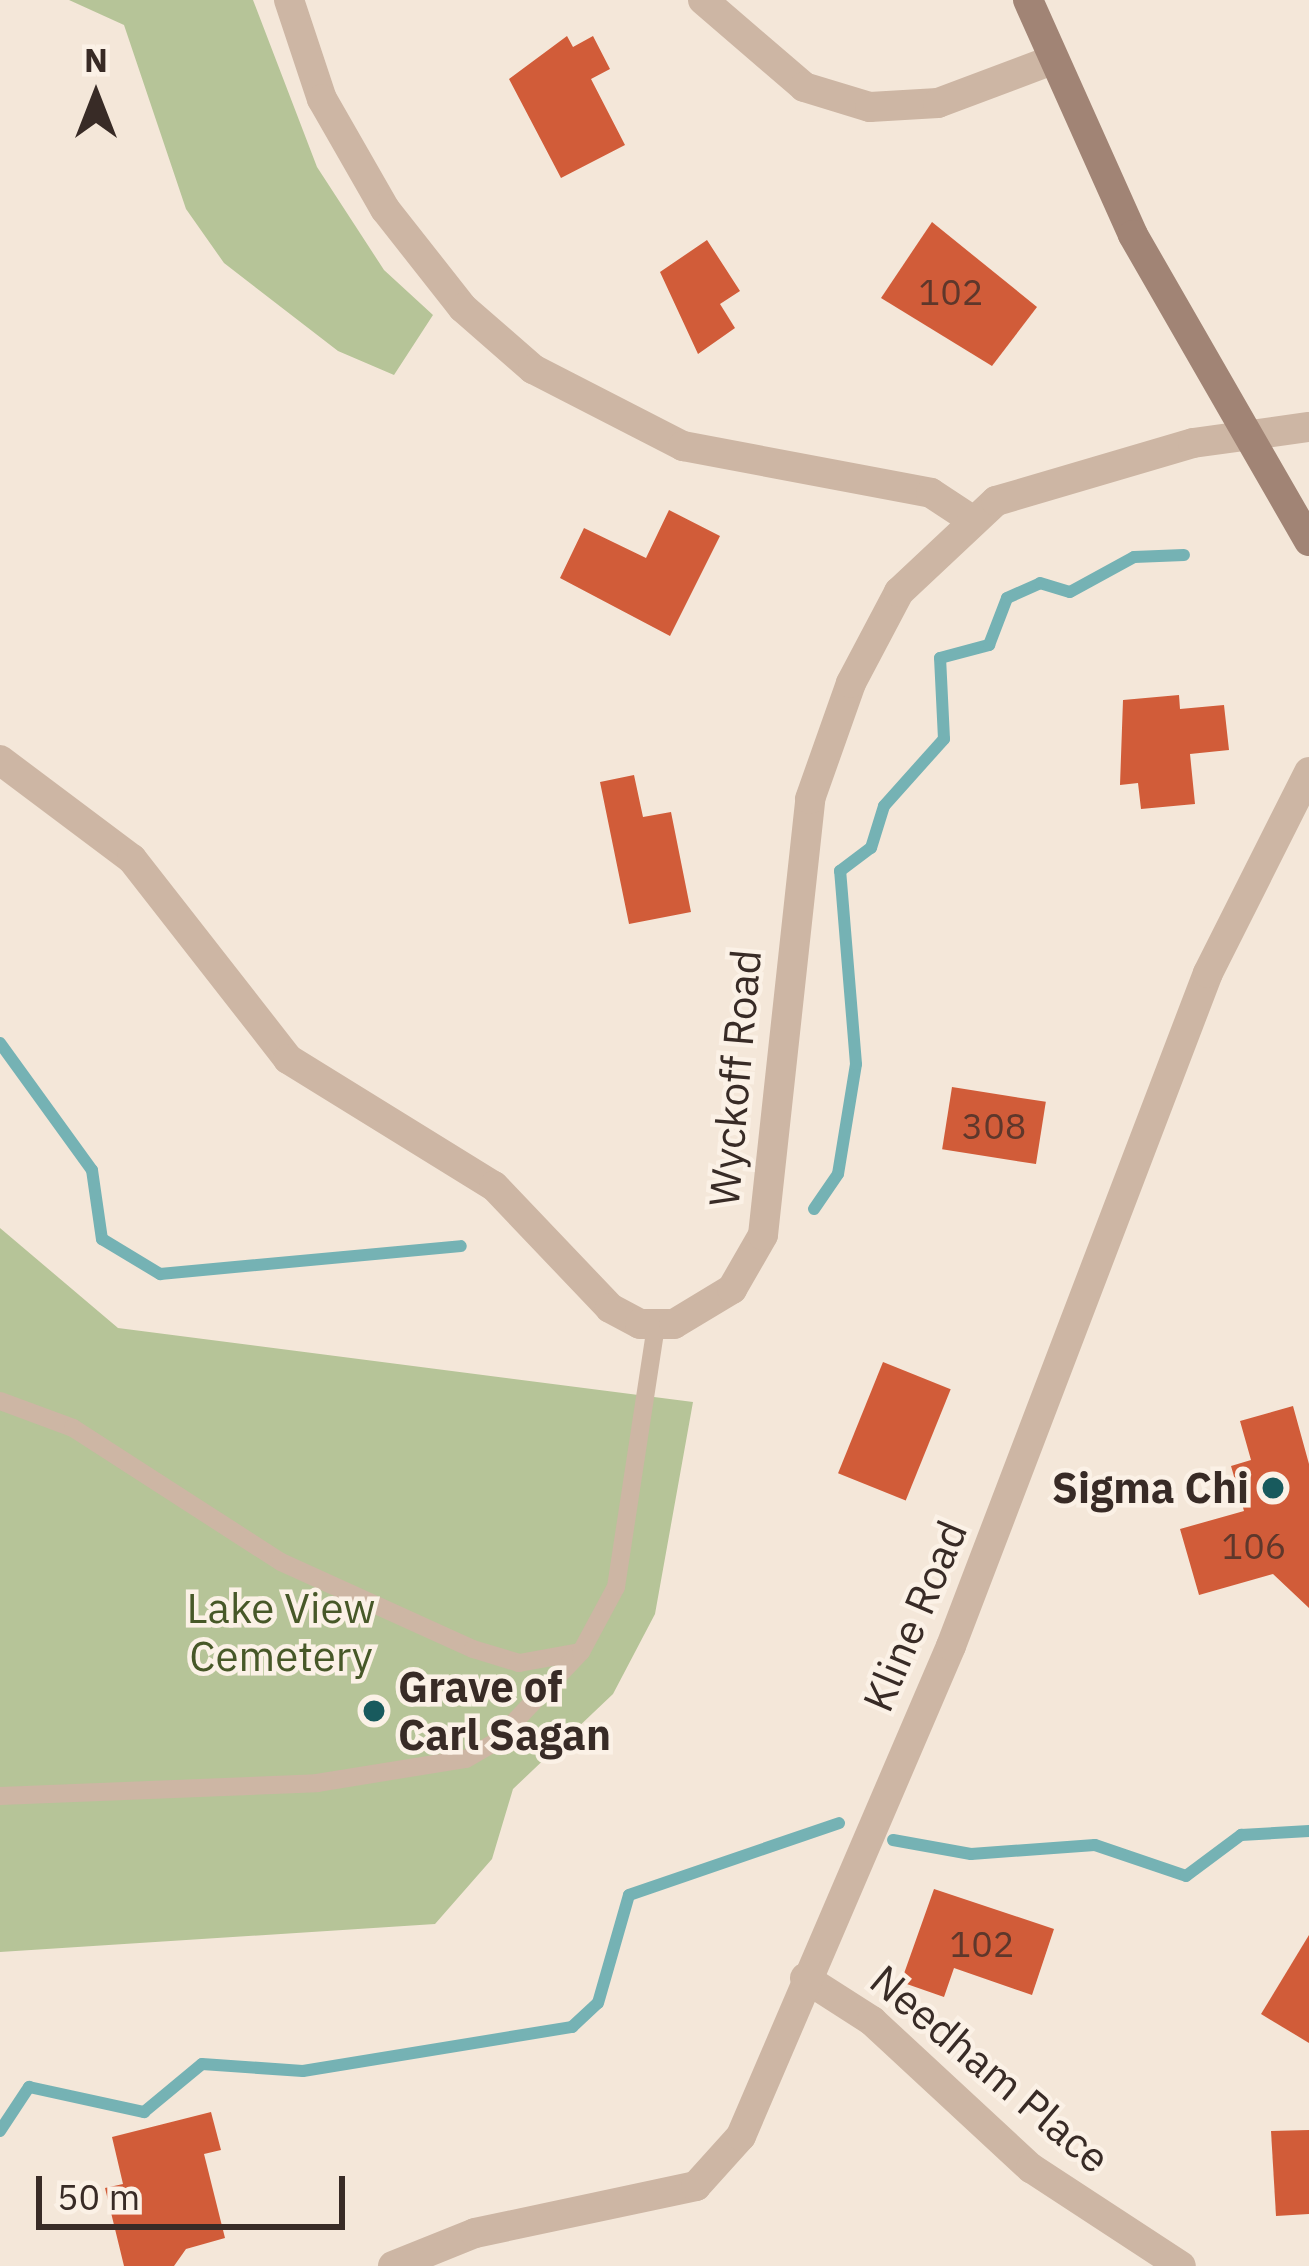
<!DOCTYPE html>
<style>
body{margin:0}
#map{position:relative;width:1309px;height:2266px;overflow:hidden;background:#f4e7d9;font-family:"IBM Plex Sans",sans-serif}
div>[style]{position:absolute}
.green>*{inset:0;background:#b6c498}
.stream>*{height:12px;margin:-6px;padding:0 6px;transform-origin:6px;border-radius:6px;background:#75b2b4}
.building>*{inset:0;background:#d15c39;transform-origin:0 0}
.lane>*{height:18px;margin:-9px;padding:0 9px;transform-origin:9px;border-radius:9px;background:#cdb6a4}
.street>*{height:30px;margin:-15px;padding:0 15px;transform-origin:15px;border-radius:15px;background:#cdb6a4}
.secondary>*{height:30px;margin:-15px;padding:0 15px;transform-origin:15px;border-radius:15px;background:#a18475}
.dots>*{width:33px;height:33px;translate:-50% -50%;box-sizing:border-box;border:6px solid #fbf1e6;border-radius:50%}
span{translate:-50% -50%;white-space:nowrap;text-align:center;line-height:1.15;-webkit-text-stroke:9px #fbf1e6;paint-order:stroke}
.number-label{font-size:36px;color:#5e372b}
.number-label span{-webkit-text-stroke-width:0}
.street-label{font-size:42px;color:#382b26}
.poi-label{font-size:42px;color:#382b26;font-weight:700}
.right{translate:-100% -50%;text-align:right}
.left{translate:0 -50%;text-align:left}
.park-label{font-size:42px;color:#475828}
.north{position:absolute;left:36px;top:36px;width:120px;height:120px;-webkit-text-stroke:9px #fbf1e6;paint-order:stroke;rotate:0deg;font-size:33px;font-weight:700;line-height:48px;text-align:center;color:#382b26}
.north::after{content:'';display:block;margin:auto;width:42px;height:54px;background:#382b26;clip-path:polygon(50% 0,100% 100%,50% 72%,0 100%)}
.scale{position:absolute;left:36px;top:2176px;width:309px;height:54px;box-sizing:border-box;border:6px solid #382b26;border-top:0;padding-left:15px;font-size:36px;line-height:42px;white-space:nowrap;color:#382b26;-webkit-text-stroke:9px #fbf1e6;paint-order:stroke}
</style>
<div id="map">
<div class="green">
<i style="clip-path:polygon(69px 0,253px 0,317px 167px,384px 270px,433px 315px,394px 375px,338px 351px,224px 263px,186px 209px,124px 25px)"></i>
<i style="clip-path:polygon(0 1228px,118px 1328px,693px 1402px,655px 1614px,613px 1694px,513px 1789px,492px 1859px,435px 1924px,0 1952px)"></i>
</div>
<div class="stream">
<i style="left:0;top:1043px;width:157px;rotate:54.1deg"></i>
<i style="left:92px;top:1170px;width:70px;rotate:81.8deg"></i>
<i style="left:102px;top:1239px;width:68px;rotate:31.1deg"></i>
<i style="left:160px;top:1274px;width:302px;rotate:-5.3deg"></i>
<i style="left:814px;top:1209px;width:42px;rotate:-55.6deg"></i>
<i style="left:838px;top:1174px;width:111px;rotate:-80.7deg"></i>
<i style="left:856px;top:1064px;width:194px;rotate:-94.7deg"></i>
<i style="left:840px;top:871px;width:39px;rotate:-37deg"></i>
<i style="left:871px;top:848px;width:44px;rotate:-72.8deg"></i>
<i style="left:884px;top:806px;width:90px;rotate:-48.2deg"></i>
<i style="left:944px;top:739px;width:81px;rotate:-92.8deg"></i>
<i style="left:940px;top:658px;width:51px;rotate:-14.9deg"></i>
<i style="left:989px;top:645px;width:50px;rotate:-69deg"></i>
<i style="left:1007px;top:598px;width:36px;rotate:-24deg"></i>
<i style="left:1040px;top:583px;width:31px;rotate:17deg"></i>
<i style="left:1070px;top:592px;width:73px;rotate:-28.7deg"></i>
<i style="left:1134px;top:557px;width:50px;rotate:-2.3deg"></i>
<i style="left:893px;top:1840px;width:79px;rotate:10.2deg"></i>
<i style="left:971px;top:1854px;width:124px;rotate:-4.2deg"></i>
<i style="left:1095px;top:1845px;width:96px;rotate:18.8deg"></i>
<i style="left:1186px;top:1876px;width:69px;rotate:-36.7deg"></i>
<i style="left:1241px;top:1835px;width:68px;rotate:-3.4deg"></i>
<i style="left:0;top:2131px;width:53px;rotate:-56.6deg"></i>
<i style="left:29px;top:2087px;width:118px;rotate:12.3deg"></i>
<i style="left:144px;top:2112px;width:75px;rotate:-39.6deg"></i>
<i style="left:202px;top:2064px;width:101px;rotate:4deg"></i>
<i style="left:303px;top:2071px;width:273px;rotate:-9.3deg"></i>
<i style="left:572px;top:2027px;width:35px;rotate:-43deg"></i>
<i style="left:598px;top:2003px;width:112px;rotate:-74deg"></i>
<i style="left:629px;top:1895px;width:222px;rotate:-18.9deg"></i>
</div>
<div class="building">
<i style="clip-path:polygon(567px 36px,573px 47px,593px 36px,610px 69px,591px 79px,625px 145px,561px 178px,509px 79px)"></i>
<i style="clip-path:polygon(932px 222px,1037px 307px,992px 366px,881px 298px)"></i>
<i style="clip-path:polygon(707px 240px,740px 291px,720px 304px,735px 328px,698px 354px,660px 272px)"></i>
<i style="clip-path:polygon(669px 510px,720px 536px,670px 636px,560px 578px,584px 528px,646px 558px)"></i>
<i style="clip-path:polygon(1179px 695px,1180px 709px,1224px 705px,1229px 750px,1190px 754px,1195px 804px,1141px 809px,1138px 783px,1120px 785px,1123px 700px)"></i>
<i style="clip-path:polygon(634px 775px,643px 817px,671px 812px,691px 912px,629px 924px,600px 782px)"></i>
<i style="left:952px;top:1087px;width:95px;height:63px;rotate:9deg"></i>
<i style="left:883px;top:1362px;width:73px;height:120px;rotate:22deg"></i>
<i style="clip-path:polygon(1293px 1406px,1309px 1464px,1309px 1608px,1273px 1574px,1199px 1595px,1180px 1529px,1244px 1511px,1231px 1466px,1251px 1460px,1240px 1421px)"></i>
<i style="clip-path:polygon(934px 1889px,1054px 1929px,1032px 1995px,954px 1968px,944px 1997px,901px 1982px)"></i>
<i style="clip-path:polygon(1309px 1935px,1309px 2043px,1261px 2014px)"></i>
<i style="clip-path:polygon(211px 2112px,221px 2150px,204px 2154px,225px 2238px,186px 2249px,174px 2266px,124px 2266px,105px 2188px,123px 2184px,112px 2137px)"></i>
<i style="clip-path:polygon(1309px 2130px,1309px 2214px,1276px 2216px,1271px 2131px)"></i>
</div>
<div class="lane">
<i style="left:0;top:1401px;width:78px;rotate:20.3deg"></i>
<i style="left:73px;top:1428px;width:247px;rotate:32.8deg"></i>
<i style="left:281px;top:1562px;width:211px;rotate:24.4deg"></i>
<i style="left:473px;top:1649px;width:48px;rotate:16.9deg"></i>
<i style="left:519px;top:1663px;width:63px;rotate:-10.1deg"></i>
<i style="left:0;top:1796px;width:317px;rotate:-2.3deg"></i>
<i style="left:317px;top:1783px;width:151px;rotate:-9.2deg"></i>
<i style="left:466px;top:1759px;width:32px;rotate:-30deg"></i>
<i style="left:494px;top:1743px;width:126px;rotate:-46.3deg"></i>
<i style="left:581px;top:1652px;width:74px;rotate:-61.7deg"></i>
<i style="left:616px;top:1587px;width:264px;rotate:-81.3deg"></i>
</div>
<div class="street">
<i style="left:289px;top:0;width:104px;rotate:71.6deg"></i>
<i style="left:322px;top:99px;width:127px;rotate:60.2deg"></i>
<i style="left:385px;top:209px;width:126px;rotate:51.8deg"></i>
<i style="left:463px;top:308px;width:93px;rotate:41.1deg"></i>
<i style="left:533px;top:369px;width:169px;rotate:27.2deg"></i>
<i style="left:683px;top:446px;width:252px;rotate:10.7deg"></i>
<i style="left:931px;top:493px;width:45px;rotate:33.3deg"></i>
<i style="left:703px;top:0;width:133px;rotate:40.7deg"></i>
<i style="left:804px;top:87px;width:69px;rotate:16.9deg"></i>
<i style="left:870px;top:107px;width:68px;rotate:-3.4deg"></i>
<i style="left:938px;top:103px;width:120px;rotate:-20.6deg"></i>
<i style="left:0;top:760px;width:165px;rotate:36.9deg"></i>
<i style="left:132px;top:859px;width:254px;rotate:52deg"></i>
<i style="left:288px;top:1059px;width:242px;rotate:31.7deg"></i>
<i style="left:494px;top:1186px;width:168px;rotate:46.4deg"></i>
<i style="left:610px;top:1308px;width:34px;rotate:28deg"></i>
<i style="left:640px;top:1324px;width:34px"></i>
<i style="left:674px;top:1324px;width:68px;rotate:-31.1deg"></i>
<i style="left:732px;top:1289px;width:62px;rotate:-60.1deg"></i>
<i style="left:763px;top:1235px;width:439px;rotate:-83.8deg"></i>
<i style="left:810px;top:799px;width:123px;rotate:-70.5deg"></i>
<i style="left:851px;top:683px;width:103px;rotate:-62.2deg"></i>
<i style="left:899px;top:592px;width:133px;rotate:-43.2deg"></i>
<i style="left:996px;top:501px;width:205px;rotate:-16.4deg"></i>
<i style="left:1193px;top:443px;width:117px;rotate:-7.9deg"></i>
<i style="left:805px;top:1978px;width:80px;rotate:32.7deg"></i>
<i style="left:872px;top:2021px;width:217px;rotate:42.8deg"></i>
<i style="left:1031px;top:2168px;width:179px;rotate:33.2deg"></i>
<i style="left:393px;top:2266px;width:88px;rotate:-21.9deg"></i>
<i style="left:475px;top:2233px;width:226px;rotate:-12deg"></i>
<i style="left:696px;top:2186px;width:67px;rotate:-48deg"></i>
<i style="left:741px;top:2136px;width:533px;rotate:-66.8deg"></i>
<i style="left:951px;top:1646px;width:720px;rotate:-69.1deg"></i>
<i style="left:1208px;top:973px;width:225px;rotate:-63.3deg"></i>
</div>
<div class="secondary">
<i style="left:1028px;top:0;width:257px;rotate:65.9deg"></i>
<i style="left:1133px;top:235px;width:353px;rotate:60.1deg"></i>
</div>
<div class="dots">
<i style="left:1273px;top:1488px;background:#185a5d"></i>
<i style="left:374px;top:1711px;background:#185a5d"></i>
</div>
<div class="number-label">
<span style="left:951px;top:292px">102</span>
<span style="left:994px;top:1126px">308</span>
<span style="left:1254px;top:1546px">106</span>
<span style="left:982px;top:1944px">102</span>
</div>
<div class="street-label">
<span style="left:735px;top:1078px;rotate:-85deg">Wyckoff Road</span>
<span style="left:915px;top:1616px;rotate:-67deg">Kline Road</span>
<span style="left:990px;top:2069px;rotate:40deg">Needham Place</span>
</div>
<div class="poi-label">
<span class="right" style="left:1249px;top:1488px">Sigma Chi</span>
<span class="left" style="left:398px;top:1711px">Grave of<br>Carl Sagan</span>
</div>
<div class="park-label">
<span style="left:281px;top:1632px">Lake View<br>Cemetery</span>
</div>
<div class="north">N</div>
<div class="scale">50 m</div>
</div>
